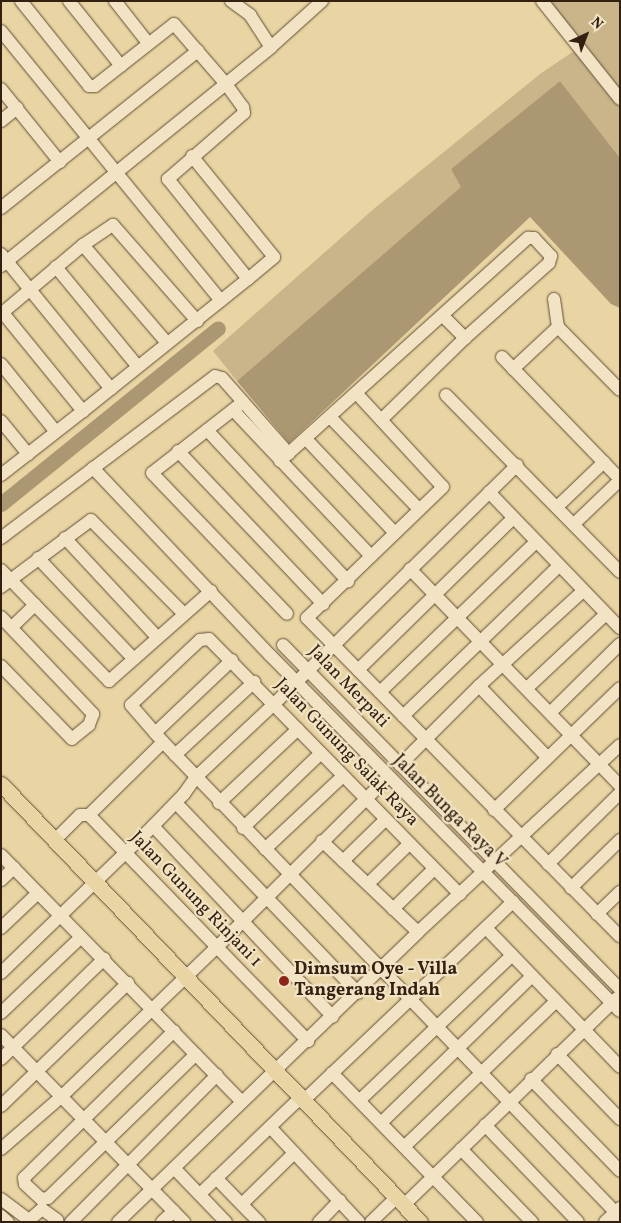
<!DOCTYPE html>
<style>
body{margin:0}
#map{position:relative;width:621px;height:1223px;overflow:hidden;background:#e9d4a3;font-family:Vollkorn,serif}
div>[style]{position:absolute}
.green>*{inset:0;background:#cab58a}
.water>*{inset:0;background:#ab9771}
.river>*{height:15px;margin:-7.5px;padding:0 7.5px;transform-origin:7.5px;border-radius:7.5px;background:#ab9771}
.roads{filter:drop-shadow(0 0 1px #614d35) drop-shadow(0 0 1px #614d35)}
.minor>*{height:12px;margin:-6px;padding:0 6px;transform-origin:6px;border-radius:6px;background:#f1e3c3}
.major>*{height:15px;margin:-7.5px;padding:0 7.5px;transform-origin:7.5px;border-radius:7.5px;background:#e9d4a3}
.dots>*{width:14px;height:14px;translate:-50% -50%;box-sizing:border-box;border:2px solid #f1e3c3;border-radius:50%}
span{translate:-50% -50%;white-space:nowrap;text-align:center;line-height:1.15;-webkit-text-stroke:4.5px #f1e3c3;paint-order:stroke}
.street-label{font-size:18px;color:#342010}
.poi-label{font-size:18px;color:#342010;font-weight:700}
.left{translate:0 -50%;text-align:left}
.frame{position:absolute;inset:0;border:2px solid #342010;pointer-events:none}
.north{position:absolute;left:561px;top:10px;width:50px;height:50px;-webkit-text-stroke:4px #f1e3c3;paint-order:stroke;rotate:43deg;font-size:14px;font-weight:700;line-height:20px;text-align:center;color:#342010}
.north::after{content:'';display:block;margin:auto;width:18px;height:22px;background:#342010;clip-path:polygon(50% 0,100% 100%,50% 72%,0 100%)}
</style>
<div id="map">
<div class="green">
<i style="clip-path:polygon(540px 1px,620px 1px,620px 158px,560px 81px,451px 169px,462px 187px,237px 381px,213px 351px,376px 207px,540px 74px,577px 49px)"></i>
</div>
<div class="water">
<i style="clip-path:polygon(560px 81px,620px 158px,620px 308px,611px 304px,530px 217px,289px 443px,237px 381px,461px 187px,451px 169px)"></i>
</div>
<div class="river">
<i style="left:1px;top:504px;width:279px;rotate:-39deg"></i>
</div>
<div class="roads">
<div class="minor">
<i style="left:21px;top:1px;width:109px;rotate:51.3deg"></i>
<i style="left:89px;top:86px;width:6px"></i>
<i style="left:95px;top:86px;width:100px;rotate:-38.1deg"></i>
<i style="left:174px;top:24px;width:79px;rotate:49.1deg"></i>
<i style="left:226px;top:84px;width:29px;rotate:54deg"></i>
<i style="left:243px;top:107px;width:6px;rotate:81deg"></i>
<i style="left:244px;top:113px;width:101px;rotate:139deg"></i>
<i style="left:168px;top:179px;width:128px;rotate:51.3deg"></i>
<i style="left:69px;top:1px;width:83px;rotate:51.3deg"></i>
<i style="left:115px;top:1px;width:53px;rotate:51.8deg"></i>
<i style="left:231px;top:1px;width:24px;rotate:36deg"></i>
<i style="left:250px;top:15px;width:38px;rotate:57deg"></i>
<i style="left:542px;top:1px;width:125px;rotate:51.5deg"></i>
<i style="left:1px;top:31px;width:348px;rotate:50.8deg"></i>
<i style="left:1px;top:89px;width:94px;rotate:51.1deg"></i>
<i style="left:1px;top:121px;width:21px;rotate:-39deg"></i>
<i style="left:1px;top:208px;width:252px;rotate:-38.6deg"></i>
<i style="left:83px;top:245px;width:129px;rotate:49.4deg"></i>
<i style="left:1px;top:254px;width:174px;rotate:50.8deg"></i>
<i style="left:1px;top:266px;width:348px;rotate:-39deg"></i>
<i style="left:271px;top:47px;width:69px;rotate:-42deg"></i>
<i style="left:56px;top:267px;width:129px;rotate:50.6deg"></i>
<i style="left:554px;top:299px;width:28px;rotate:82deg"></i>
<i style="left:558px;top:327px;width:88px;rotate:45.5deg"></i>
<i style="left:3px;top:313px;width:127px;rotate:50.8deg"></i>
<i style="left:83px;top:411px;width:211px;rotate:-38.7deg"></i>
<i style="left:248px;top:279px;width:34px;rotate:-40deg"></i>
<i style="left:274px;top:257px;width:130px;rotate:-129.1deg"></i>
<i style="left:1px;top:314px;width:107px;rotate:-40.1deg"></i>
<i style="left:83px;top:245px;width:36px;rotate:-34deg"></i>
<i style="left:113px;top:225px;width:128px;rotate:48.8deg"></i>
<i style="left:444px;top:317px;width:30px;rotate:45deg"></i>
<i style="left:502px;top:357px;width:170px;rotate:46deg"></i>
<i style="left:1px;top:364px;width:87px;rotate:51deg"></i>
<i style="left:513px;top:369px;width:62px;rotate:-43deg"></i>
<i style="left:358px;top:395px;width:125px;rotate:47.3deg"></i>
<i style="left:443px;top:487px;width:189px;rotate:136.1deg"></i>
<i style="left:307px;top:618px;width:446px;rotate:45.5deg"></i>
<i style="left:446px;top:395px;width:248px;rotate:45.5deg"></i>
<i style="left:243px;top:402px;width:115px;rotate:142deg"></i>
<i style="left:152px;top:473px;width:195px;rotate:46.2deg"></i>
<i style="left:233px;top:410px;width:201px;rotate:46.6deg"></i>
<i style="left:331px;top:418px;width:127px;rotate:46deg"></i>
<i style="left:1px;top:421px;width:43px;rotate:50.7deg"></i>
<i style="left:207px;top:430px;width:207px;rotate:47deg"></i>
<i style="left:307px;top:440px;width:128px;rotate:46.6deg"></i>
<i style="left:178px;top:451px;width:211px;rotate:46.5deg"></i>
<i style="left:280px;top:461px;width:334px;rotate:-42deg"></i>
<i style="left:528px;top:238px;width:6px"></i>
<i style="left:534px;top:238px;width:25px;rotate:47deg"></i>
<i style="left:551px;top:256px;width:7px;rotate:106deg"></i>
<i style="left:549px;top:263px;width:113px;rotate:138.2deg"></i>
<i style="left:465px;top:338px;width:117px;rotate:135.7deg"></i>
<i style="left:93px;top:468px;width:257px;rotate:46.6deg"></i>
<i style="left:270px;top:655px;width:499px;rotate:45.5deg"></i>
<i style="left:1px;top:475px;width:104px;rotate:-38deg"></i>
<i style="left:489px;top:492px;width:189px;rotate:46.1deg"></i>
<i style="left:557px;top:507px;width:65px;rotate:-43.8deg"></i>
<i style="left:574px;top:524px;width:64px;rotate:-43.7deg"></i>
<i style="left:1px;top:538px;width:268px;rotate:-37.1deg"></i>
<i style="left:215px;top:376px;width:7px;rotate:16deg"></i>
<i style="left:222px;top:378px;width:101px;rotate:48.6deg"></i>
<i style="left:65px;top:538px;width:135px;rotate:47.1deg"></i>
<i style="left:38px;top:558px;width:139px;rotate:46.5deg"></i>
<i style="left:410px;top:569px;width:302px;rotate:45.9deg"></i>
<i style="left:1px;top:570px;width:155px;rotate:45.8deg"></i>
<i style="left:109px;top:681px;width:136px;rotate:-41.4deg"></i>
<i style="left:1px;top:587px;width:112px;rotate:-36.7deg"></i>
<i style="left:91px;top:520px;width:132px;rotate:45.3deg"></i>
<i style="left:1px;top:617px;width:134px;rotate:46.5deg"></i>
<i style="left:93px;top:714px;width:12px;rotate:110deg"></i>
<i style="left:89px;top:725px;width:22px;rotate:141deg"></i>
<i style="left:72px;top:739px;width:102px;rotate:-134.2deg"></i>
<i style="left:12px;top:627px;width:32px;rotate:-44deg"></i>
<i style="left:283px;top:645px;width:482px;rotate:45.6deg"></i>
<i style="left:358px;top:670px;width:217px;rotate:-44.4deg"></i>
<i style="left:479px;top:686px;width:98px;rotate:46.2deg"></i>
<i style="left:527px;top:688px;width:108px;rotate:-43.1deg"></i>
<i style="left:380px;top:692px;width:216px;rotate:-43.9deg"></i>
<i style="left:551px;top:712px;width:97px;rotate:-44.6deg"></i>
<i style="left:403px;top:716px;width:215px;rotate:-43.9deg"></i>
<i style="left:155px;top:733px;width:106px;rotate:-43.5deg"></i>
<i style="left:163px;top:742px;width:49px;rotate:-130.9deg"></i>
<i style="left:131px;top:705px;width:95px;rotate:-43.3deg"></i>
<i style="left:200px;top:640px;width:9px;rotate:-6deg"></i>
<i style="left:209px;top:639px;width:358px;rotate:45.5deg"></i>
<i style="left:175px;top:755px;width:108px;rotate:-42.7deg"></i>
<i style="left:400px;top:765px;width:112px;rotate:-45deg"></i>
<i style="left:479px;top:686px;width:141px;rotate:-42.4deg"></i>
<i style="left:176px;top:803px;width:263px;rotate:46.2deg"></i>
<i style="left:219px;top:803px;width:108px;rotate:-43.1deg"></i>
<i style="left:494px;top:810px;width:175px;rotate:-44.1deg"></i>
<i style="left:89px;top:815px;width:104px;rotate:-44.6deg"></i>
<i style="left:163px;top:742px;width:659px;rotate:46.11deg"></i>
<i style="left:153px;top:826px;width:262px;rotate:46.7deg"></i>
<i style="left:243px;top:828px;width:108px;rotate:-43.9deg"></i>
<i style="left:55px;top:840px;width:35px;rotate:-45deg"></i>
<i style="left:80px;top:815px;width:9px"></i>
<i style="left:89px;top:815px;width:315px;rotate:45.9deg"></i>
<i style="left:322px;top:841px;width:132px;rotate:43.5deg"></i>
<i style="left:265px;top:849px;width:107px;rotate:-43.1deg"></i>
<i style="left:1px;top:855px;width:345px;rotate:45.7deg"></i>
<i style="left:343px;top:861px;width:59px;rotate:-44.3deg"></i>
<i style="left:548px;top:864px;width:101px;rotate:-44.6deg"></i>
<i style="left:1px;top:880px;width:18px;rotate:-43deg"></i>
<i style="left:368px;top:884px;width:57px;rotate:-44.3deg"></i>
<i style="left:571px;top:888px;width:69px;rotate:-44.4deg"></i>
<i style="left:393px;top:909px;width:56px;rotate:-44.3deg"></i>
<i style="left:597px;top:914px;width:32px;rotate:-44deg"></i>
<i style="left:1px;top:928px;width:51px;rotate:-43.4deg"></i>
<i style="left:486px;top:928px;width:193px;rotate:46deg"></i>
<i style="left:1px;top:973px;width:211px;rotate:-44deg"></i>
<i style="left:153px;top:826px;width:45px;rotate:-45.9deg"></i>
<i style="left:184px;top:794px;width:19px;rotate:-55deg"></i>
<i style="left:195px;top:778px;width:108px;rotate:-43.1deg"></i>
<i style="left:274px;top:704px;width:341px;rotate:-44.5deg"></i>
<i style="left:1px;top:1013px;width:110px;rotate:-43.5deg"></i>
<i style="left:174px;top:1031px;width:210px;rotate:135.6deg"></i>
<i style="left:24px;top:1178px;width:6px;rotate:81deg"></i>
<i style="left:25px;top:1184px;width:22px;rotate:43deg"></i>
<i style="left:41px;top:1199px;width:7px;rotate:-8deg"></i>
<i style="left:48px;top:1198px;width:206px;rotate:-44.2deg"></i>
<i style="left:1px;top:1035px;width:262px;rotate:45.6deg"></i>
<i style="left:557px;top:1054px;width:91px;rotate:45.9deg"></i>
<i style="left:1px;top:1059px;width:144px;rotate:-44.2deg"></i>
<i style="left:332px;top:1073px;width:208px;rotate:45.8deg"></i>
<i style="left:531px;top:1079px;width:128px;rotate:45.9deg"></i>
<i style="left:360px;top:1100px;width:210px;rotate:-43.6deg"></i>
<i style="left:302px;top:1102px;width:291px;rotate:-43.5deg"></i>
<i style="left:1px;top:1106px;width:177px;rotate:-44.1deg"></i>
<i style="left:382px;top:1122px;width:209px;rotate:-44.2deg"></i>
<i style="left:485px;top:1125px;width:134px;rotate:46.2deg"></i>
<i style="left:270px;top:1127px;width:130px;rotate:46.9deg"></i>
<i style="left:405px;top:1146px;width:209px;rotate:-43.8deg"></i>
<i style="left:1px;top:1149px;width:79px;rotate:-40.9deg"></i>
<i style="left:61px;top:1097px;width:215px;rotate:-43.9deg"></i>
<i style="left:216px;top:948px;width:243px;rotate:-44.8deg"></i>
<i style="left:461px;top:1149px;width:102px;rotate:45.8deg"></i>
<i style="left:174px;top:1168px;width:75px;rotate:46.1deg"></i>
<i style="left:216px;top:1178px;width:62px;rotate:45.7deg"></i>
<i style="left:200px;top:1194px;width:137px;rotate:-43.8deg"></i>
<i style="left:1px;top:1199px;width:35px;rotate:37deg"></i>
<i style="left:242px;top:1204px;width:73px;rotate:-44.4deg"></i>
<i style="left:404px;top:1205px;width:297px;rotate:-44.2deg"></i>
<i style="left:1px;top:1216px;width:9px;rotate:41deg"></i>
<i style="left:27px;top:1222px;width:20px;rotate:-41deg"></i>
<i style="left:42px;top:1209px;width:19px;rotate:36deg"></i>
<i style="left:71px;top:1222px;width:207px;rotate:-45.2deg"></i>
<i style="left:118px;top:1222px;width:417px;rotate:-44deg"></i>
<i style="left:418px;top:932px;width:275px;rotate:-42.8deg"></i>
<i style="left:162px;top:1222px;width:16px;rotate:-43deg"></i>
<i style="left:319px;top:1222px;width:30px;rotate:-46deg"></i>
<i style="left:371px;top:1222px;width:35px;rotate:-44deg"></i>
<i style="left:605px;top:1222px;width:21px;rotate:-43deg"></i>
</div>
<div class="major">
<i style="left:1px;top:784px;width:606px;rotate:46.27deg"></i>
</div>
</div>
<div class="dots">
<i style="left:284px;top:981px;background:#8f2418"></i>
</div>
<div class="street-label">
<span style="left:348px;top:687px;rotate:46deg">Jalan Merpati</span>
<span style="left:346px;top:753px;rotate:46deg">Jalan Gunung Salak Raya</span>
<span style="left:449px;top:812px;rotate:45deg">Jalan Bunga Raya V</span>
<span style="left:195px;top:900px;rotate:46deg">Jalan Gunung Rinjani 1</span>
</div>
<div class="poi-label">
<span class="left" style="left:294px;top:981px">Dimsum Oye - Villa<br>Tangerang Indah</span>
</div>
<div class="frame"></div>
<div class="north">N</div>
</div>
